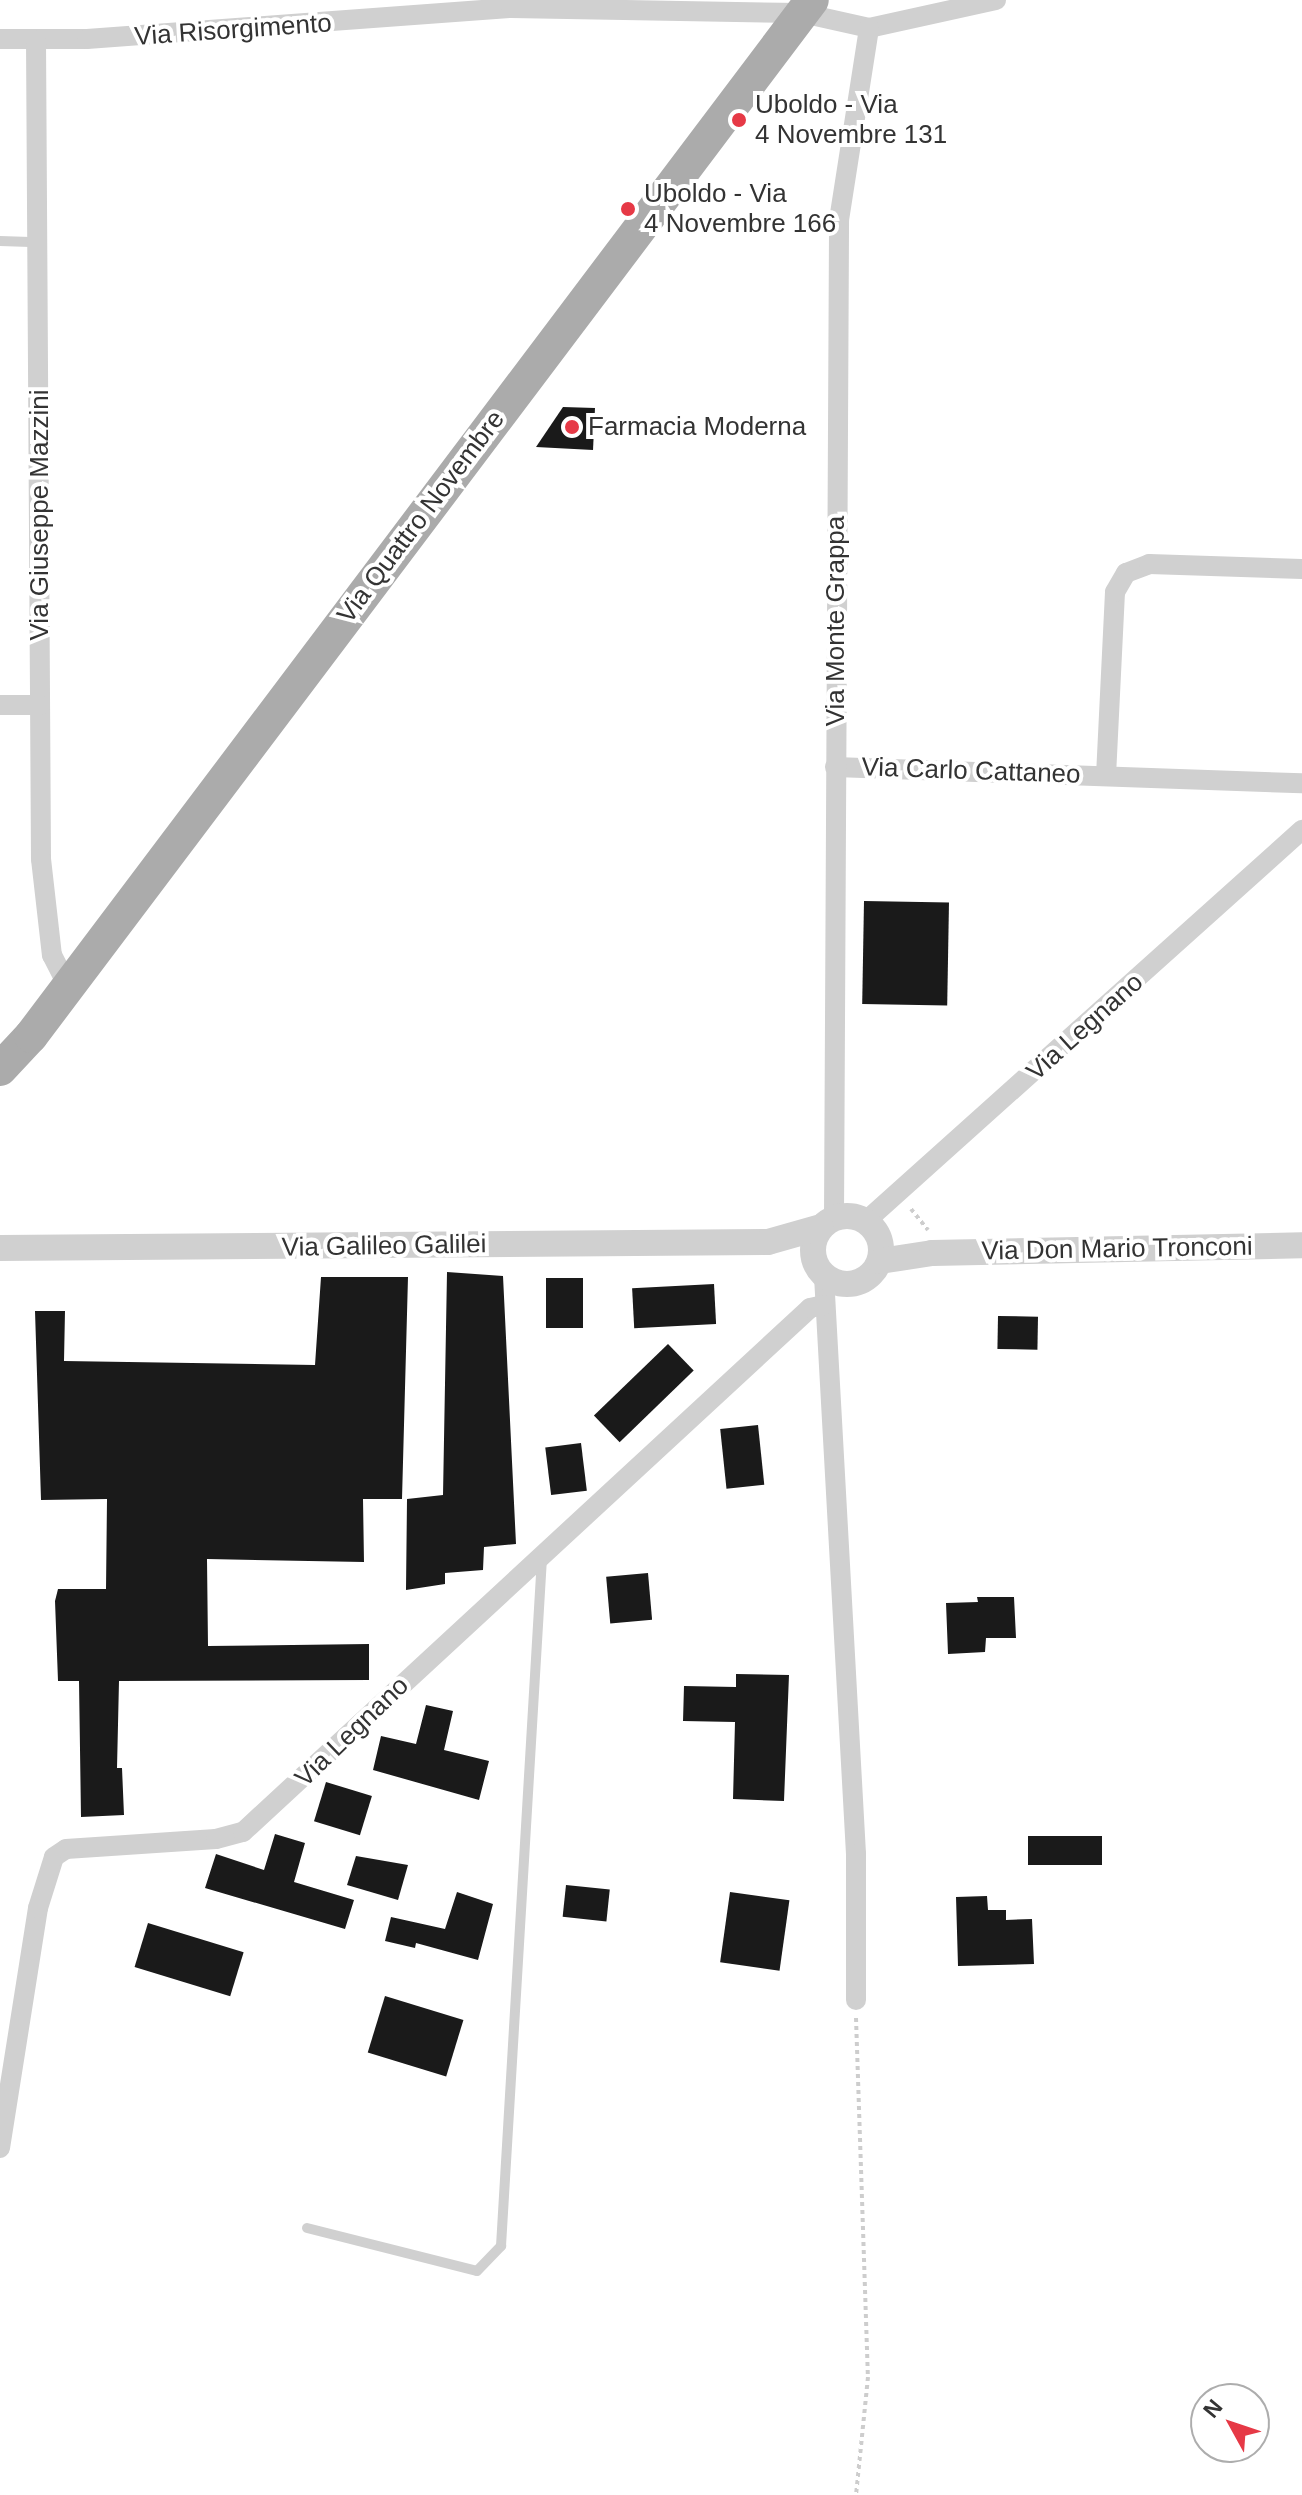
<!DOCTYPE html>
<style>
body{margin:0}
#map{position:relative;width:1302px;height:2495px;overflow:hidden;background:#fff;font-family:Helvetica,sans-serif}
div>[style]{position:absolute}
.building>*{inset:0;background:#1a1a1a;transform-origin:0 0}
.path>*{height:4px;margin-top:-2px;transform-origin:0;background:repeating-linear-gradient(90deg,#cdcdcd 0 4px,transparent 0 8px)}
.service>*{height:10px;margin:-5px;padding:0 5px;transform-origin:5px;border-radius:5px;background:#d0d0d0}
.minor>*{height:20px;margin:-10px;padding:0 10px;transform-origin:10px;border-radius:10px;background:#d0d0d0}
.tertiary>*{height:26px;margin:-13px;padding:0 13px;transform-origin:13px;border-radius:13px;background:#d0d0d0}
.tertiary>.ring{margin:-13px;padding:0;box-sizing:content-box;background:none;border:26px solid #d0d0d0;border-radius:50%}
.primary>*{height:34px;margin:-17px;padding:0 17px;transform-origin:17px;border-radius:17px;background:#ababab}
.dots>*{width:22px;height:22px;translate:-50% -50%;box-sizing:border-box;border:4px solid #fff;border-radius:50%}
span{translate:-50% -50%;white-space:nowrap;text-align:center;line-height:1.15;-webkit-text-stroke:8px #fff;paint-order:stroke}
.street-label{font-size:26px;color:#333}
.poi-label{font-size:26px;color:#333}
.left{translate:0 -50%;text-align:left}
.north{position:absolute;left:1190px;top:2383px;width:80px;height:80px;box-sizing:border-box;background:#fff;border:2px solid #adadad;border-radius:50%;rotate:310deg;font-size:22px;font-weight:700;line-height:32px;text-align:center;color:#333}
.north::after{content:'';display:block;margin:auto;width:28px;height:36px;background:#e63946;clip-path:polygon(50% 0,100% 100%,50% 72%,0 100%)}
</style>
<div id="map">
<div class="building">
<i style="clip-path:polygon(563px 407px,595px 408px,593px 450px,536px 447px)"></i>
<i style="left:864px;top:901px;width:85px;height:103px;rotate:1deg"></i>
<i style="clip-path:polygon(447px 1272px,503px 1276px,516px 1544px,484px 1547px,483px 1570px,445px 1573px,445px 1584px,406px 1590px,407px 1499px,443px 1495px)"></i>
<i style="clip-path:polygon(321px 1277px,408px 1277px,402px 1499px,363px 1499px,364px 1562px,207px 1559px,208px 1646px,369px 1644px,369px 1680px,119px 1681px,117px 1768px,122px 1768px,124px 1815px,81px 1817px,79px 1681px,58px 1681px,55px 1601px,58px 1589px,106px 1589px,107px 1499px,41px 1500px,35px 1311px,65px 1311px,64px 1361px,315px 1365px)"></i>
<i style="left:546px;top:1278px;width:37px;height:50px"></i>
<i style="left:714px;top:1284px;width:40px;height:82px;rotate:87deg"></i>
<i style="left:998px;top:1316px;width:40px;height:33px;rotate:1deg"></i>
<i style="left:668px;top:1344px;width:37px;height:103px;rotate:46deg"></i>
<i style="left:758px;top:1425px;width:60px;height:38px;rotate:84deg"></i>
<i style="left:581px;top:1443px;width:48px;height:36px;rotate:83deg"></i>
<i style="left:648px;top:1573px;width:47px;height:42px;rotate:85deg"></i>
<i style="clip-path:polygon(977px 1597px,1014px 1597px,1016px 1638px,986px 1638px,985px 1652px,948px 1654px,946px 1603px,978px 1602px)"></i>
<i style="clip-path:polygon(736px 1674px,789px 1675px,784px 1801px,733px 1799px,735px 1722px,683px 1721px,684px 1686px,736px 1687px)"></i>
<i style="clip-path:polygon(426px 1705px,453px 1711px,444px 1750px,489px 1761px,479px 1800px,373px 1770px,381px 1736px,416px 1744px)"></i>
<i style="left:326px;top:1782px;width:48px;height:41px;rotate:17deg"></i>
<i style="clip-path:polygon(275px 1834px,305px 1843px,294px 1882px,354px 1900px,345px 1929px,205px 1888px,216px 1854px,264px 1870px)"></i>
<i style="left:1102px;top:1836px;width:29px;height:74px;rotate:90deg"></i>
<i style="clip-path:polygon(356px 1856px,408px 1865px,398px 1900px,347px 1885px)"></i>
<i style="left:566px;top:1885px;width:44px;height:32px;rotate:6deg"></i>
<i style="clip-path:polygon(457px 1892px,493px 1904px,478px 1960px,416px 1943px,415px 1948px,385px 1941px,391px 1917px,445px 1929px)"></i>
<i style="left:730px;top:1892px;width:60px;height:71px;rotate:8deg"></i>
<i style="clip-path:polygon(987px 1896px,988px 1910px,1006px 1910px,1006px 1920px,1032px 1919px,1034px 1964px,958px 1966px,956px 1897px)"></i>
<i style="left:148px;top:1923px;width:100px;height:46px;rotate:17deg"></i>
<i style="left:385px;top:1996px;width:82px;height:59px;rotate:17deg"></i>
</div>
<div class="path">
<i style="left:911px;top:1209px;width:27px;rotate:51deg"></i>
<i style="left:856px;top:2018px;width:359px;rotate:88.1deg"></i>
<i style="left:868px;top:2377px;width:119px;rotate:95.8deg"></i>
</div>
<div class="service">
<i style="left:0;top:241px;width:38px;rotate:2deg"></i>
<i style="left:307px;top:2228px;width:175px;rotate:14.2deg"></i>
<i style="left:477px;top:2271px;width:35px;rotate:-46deg"></i>
<i style="left:501px;top:2246px;width:689px;rotate:-86.59deg"></i>
</div>
<div class="minor">
<i style="left:0;top:39px;width:87px"></i>
<i style="left:87px;top:39px;width:425px;rotate:-4.2deg"></i>
<i style="left:511px;top:8px;width:291px;rotate:1deg"></i>
<i style="left:802px;top:13px;width:69px;rotate:12.6deg"></i>
<i style="left:869px;top:28px;width:130px;rotate:-12.4deg"></i>
<i style="left:36px;top:40px;width:819px;rotate:89.65deg"></i>
<i style="left:41px;top:859px;width:97px;rotate:83.5deg"></i>
<i style="left:52px;top:955px;width:35px;rotate:63deg"></i>
<i style="left:0;top:705px;width:40px"></i>
<i style="left:835px;top:767px;width:467px;rotate:2deg"></i>
<i style="left:1106px;top:776px;width:184px;rotate:-87.2deg"></i>
<i style="left:1115px;top:592px;width:22px;rotate:-60deg"></i>
<i style="left:1126px;top:573px;width:25px;rotate:-21deg"></i>
<i style="left:1149px;top:564px;width:153px;rotate:1.9deg"></i>
<i style="left:834px;top:1218px;width:998px;rotate:-89.71deg"></i>
<i style="left:839px;top:220px;width:194px;rotate:-81.1deg"></i>
<i style="left:866px;top:1221px;width:586px;rotate:-41.89deg"></i>
<i style="left:824px;top:1276px;width:579px;rotate:86.83deg"></i>
<i style="left:856px;top:1854px;width:146px;rotate:90deg"></i>
<i style="left:0;top:2148px;width:243px;rotate:-81deg"></i>
<i style="left:38px;top:1908px;width:53px;rotate:-72.6deg"></i>
<i style="left:54px;top:1857px;width:14px;rotate:-34deg"></i>
<i style="left:66px;top:1849px;width:150px;rotate:-3.8deg"></i>
<i style="left:216px;top:1839px;width:28px;rotate:-15deg"></i>
<i style="left:243px;top:1832px;width:772px;rotate:-42.74deg"></i>
<i style="left:810px;top:1308px;width:14px;rotate:-12deg"></i>
</div>
<div class="tertiary">
<i class="ring" style="left:813px;top:1216px;width:42px;height:42px"></i>
<i style="left:0;top:1248px;width:768px;rotate:-0.45deg"></i>
<i style="left:768px;top:1242px;width:55px;rotate:-15.8deg"></i>
<i style="left:880px;top:1261px;width:53px;rotate:-8.7deg"></i>
<i style="left:932px;top:1253px;width:370px;rotate:-1.2deg"></i>
</div>
<div class="primary">
<i style="left:0;top:1069px;width:45px;rotate:-46.8deg"></i>
<i style="left:31px;top:1036px;width:1297px;rotate:-52.99deg"></i>
</div>
<div class="dots">
<i style="left:739px;top:120px;background:#e63946"></i>
<i style="left:628px;top:209px;background:#e63946"></i>
<i style="left:572px;top:427px;background:#e63946"></i>
</div>
<div class="street-label">
<span style="left:233px;top:30px;rotate:-4deg">Via Risorgimento</span>
<span style="left:40px;top:515px;rotate:-90deg">Via Giuseppe Mazzini</span>
<span style="left:421px;top:517px;rotate:-53deg">Via Quattro Novembre</span>
<span style="left:836px;top:621px;rotate:-90deg">Via Monte Grappa</span>
<span style="left:971px;top:771px;rotate:2deg">Via Carlo Cattaneo</span>
<span style="left:1085px;top:1027px;rotate:-42deg">Via Legnano</span>
<span style="left:384px;top:1246px;rotate:-1deg">Via Galileo Galilei</span>
<span style="left:1117px;top:1249px;rotate:-1deg">Via Don Mario Tronconi</span>
<span style="left:352px;top:1732px;rotate:-44deg">Via Legnano</span>
</div>
<div class="poi-label">
<span class="left" style="left:755px;top:120px">Uboldo - Via<br>4 Novembre 131</span>
<span class="left" style="left:644px;top:209px">Uboldo - Via<br>4 Novembre 166</span>
<span class="left" style="left:588px;top:427px">Farmacia Moderna</span>
</div>
<div class="north">N</div>
</div>
